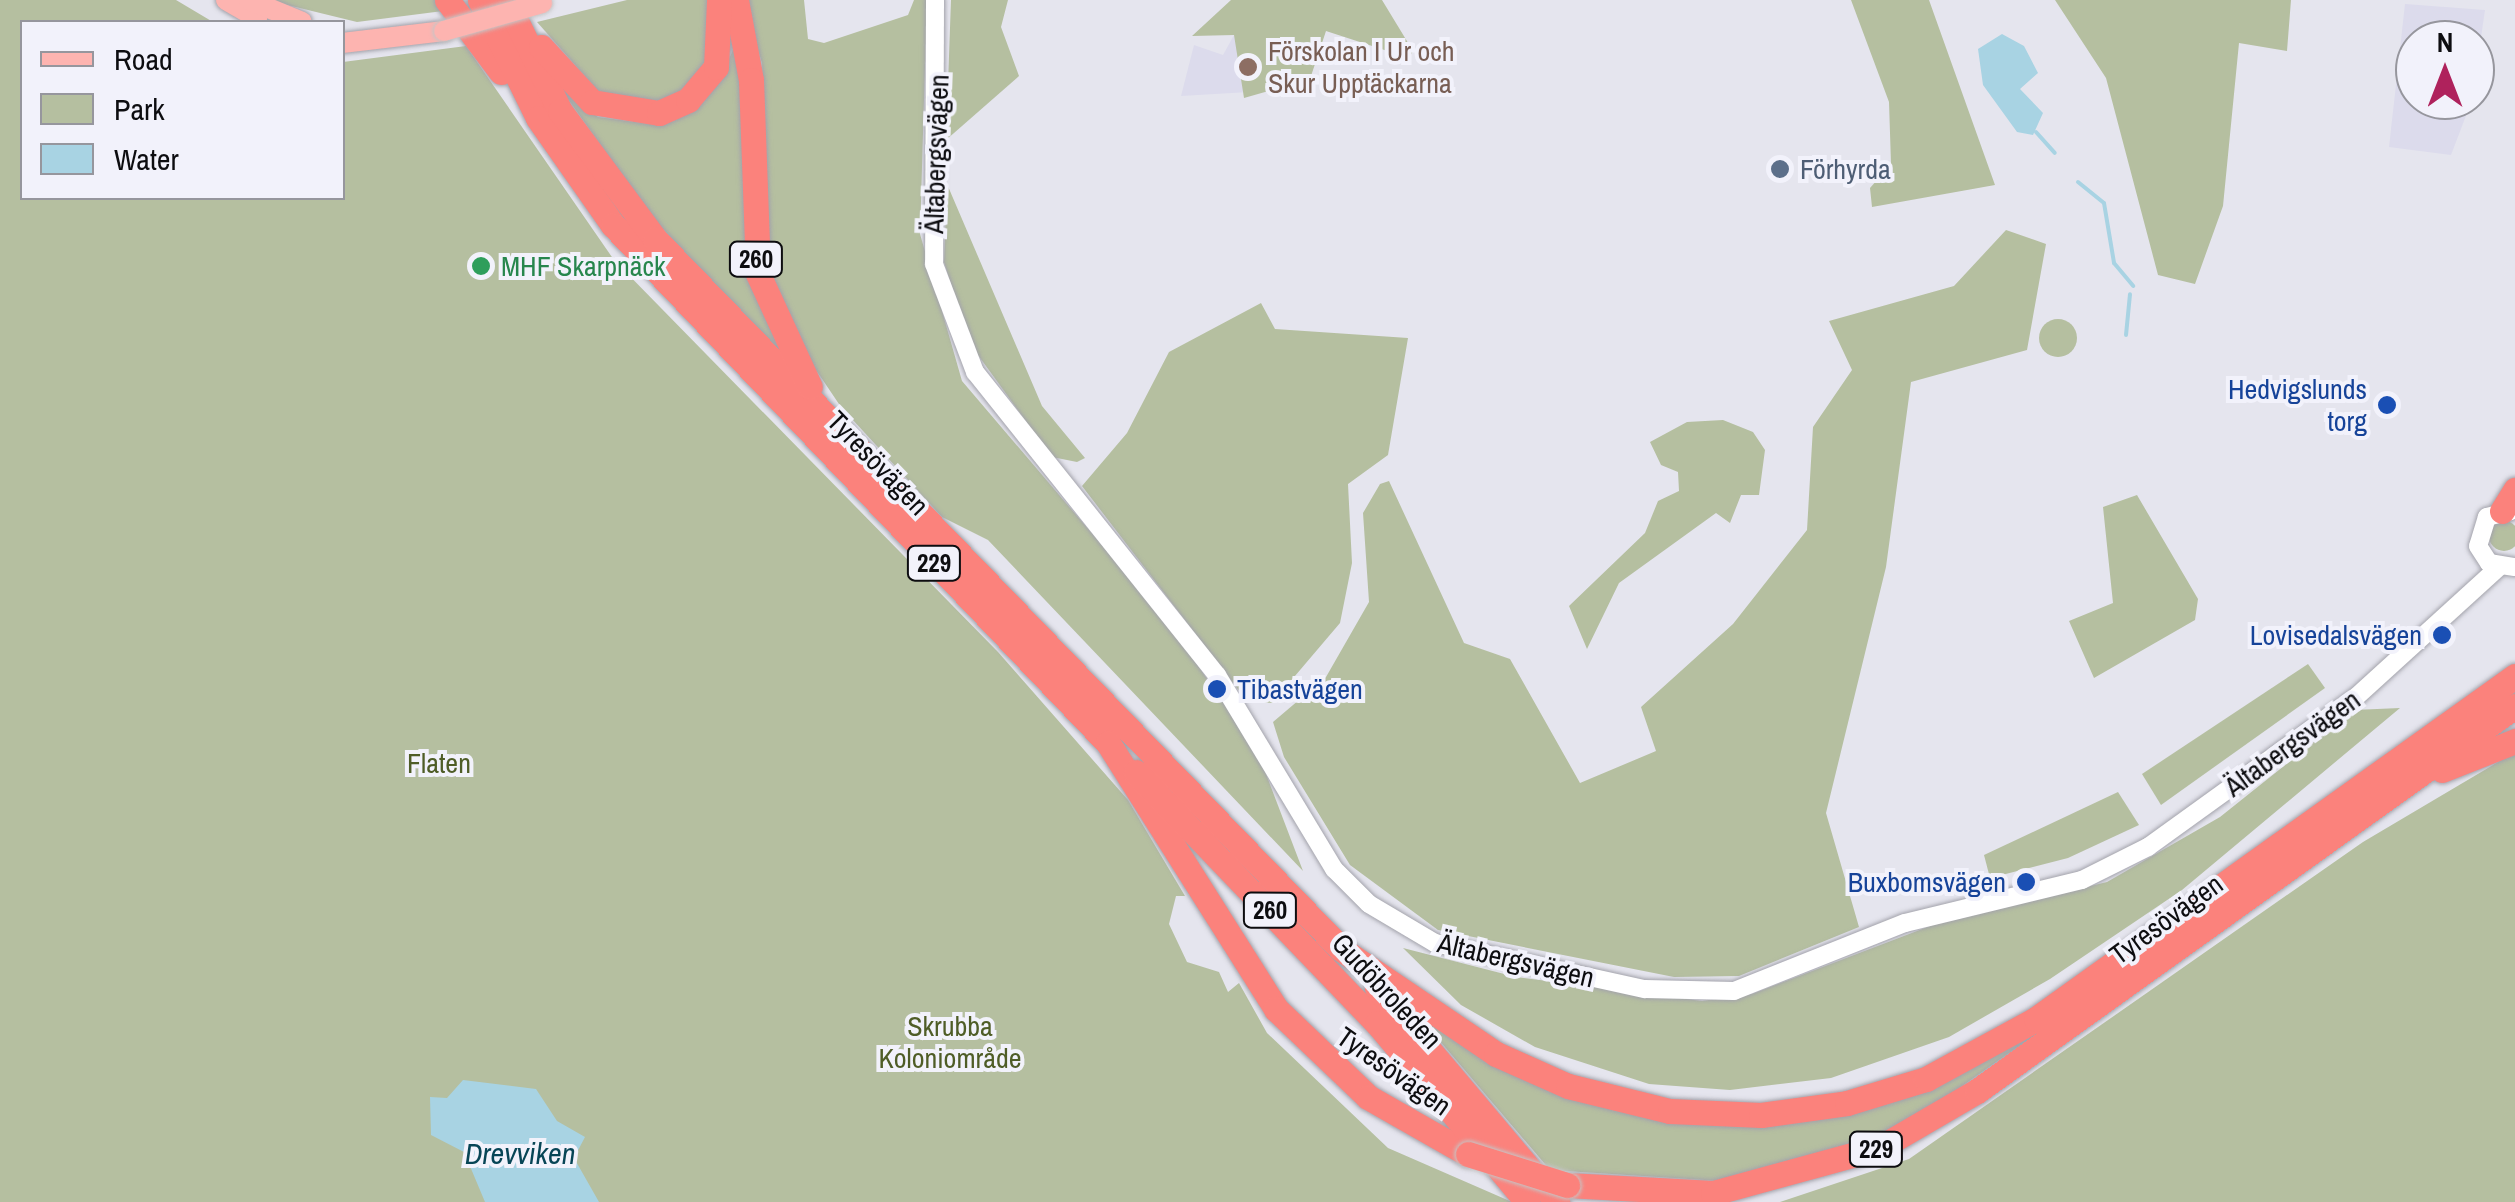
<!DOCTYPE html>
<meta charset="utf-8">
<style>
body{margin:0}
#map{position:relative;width:2515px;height:1202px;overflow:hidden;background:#e5e5ee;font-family:"Archivo Narrow",sans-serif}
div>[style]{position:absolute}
.built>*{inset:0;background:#dcdbec}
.green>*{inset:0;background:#b5bfa0}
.round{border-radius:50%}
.water>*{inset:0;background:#a8d3e3}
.stream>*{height:4px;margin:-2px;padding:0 2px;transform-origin:2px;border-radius:2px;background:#a8d3e3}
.roads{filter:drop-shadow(0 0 2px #a3a3ab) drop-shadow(0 0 2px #a3a3ab)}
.minor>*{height:18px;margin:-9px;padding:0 9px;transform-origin:9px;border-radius:9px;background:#fff}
.major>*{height:20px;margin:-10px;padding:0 10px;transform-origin:10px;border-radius:10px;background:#fdb4b0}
.highway>*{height:25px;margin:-12.5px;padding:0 12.5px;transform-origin:12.5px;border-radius:12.5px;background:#fb827c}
.bridges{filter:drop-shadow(0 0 2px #c5c5c6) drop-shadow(0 0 2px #c5c5c6)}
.major-bridge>*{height:20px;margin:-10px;padding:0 10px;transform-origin:10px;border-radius:10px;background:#fdb4b0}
.highway-bridge>*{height:25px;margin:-12.5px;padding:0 12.5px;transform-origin:12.5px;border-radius:12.5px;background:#fb827c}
.dots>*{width:28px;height:28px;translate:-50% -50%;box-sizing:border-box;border:5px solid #f2f2fb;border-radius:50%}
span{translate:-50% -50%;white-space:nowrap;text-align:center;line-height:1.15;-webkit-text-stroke:8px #f2f2fb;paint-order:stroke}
.shield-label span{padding:2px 8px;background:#f2f2fb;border:2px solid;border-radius:8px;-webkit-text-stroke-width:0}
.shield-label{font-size:25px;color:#0d0d10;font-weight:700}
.education-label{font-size:28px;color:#785e54}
.left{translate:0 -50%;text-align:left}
.street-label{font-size:28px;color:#0d0d10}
.service-label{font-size:28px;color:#4e5e75}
.leisure-label{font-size:28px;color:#27864d}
.transit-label{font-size:28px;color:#164399}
.right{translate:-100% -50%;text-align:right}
.park-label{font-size:28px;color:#4f5d27}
.water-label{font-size:30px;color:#074556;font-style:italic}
.legend{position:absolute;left:20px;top:20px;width:325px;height:180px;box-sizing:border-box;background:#f2f2fb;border:2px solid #96969d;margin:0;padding:12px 18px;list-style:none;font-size:30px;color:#0d0d10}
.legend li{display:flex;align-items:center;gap:20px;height:50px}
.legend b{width:50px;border:2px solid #96969d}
.north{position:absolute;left:2395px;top:20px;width:100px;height:100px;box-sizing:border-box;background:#f2f2fb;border:2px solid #96969d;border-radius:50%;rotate:0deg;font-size:28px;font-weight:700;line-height:40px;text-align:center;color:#0d0d10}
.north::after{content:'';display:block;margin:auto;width:35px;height:45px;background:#af225c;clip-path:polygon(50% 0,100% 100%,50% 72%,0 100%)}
</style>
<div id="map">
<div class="built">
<i style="clip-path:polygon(2405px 4px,2485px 10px,2475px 79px,2475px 40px,2415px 40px,2415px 100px,2472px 100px,2451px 155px,2389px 147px)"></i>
<i style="clip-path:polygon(1234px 35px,1266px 91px,1181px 96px,1194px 45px,1223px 55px)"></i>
</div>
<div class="green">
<i style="clip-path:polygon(0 0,176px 0,213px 22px,22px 22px,22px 198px,342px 198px,343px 62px,466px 46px,614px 260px,998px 652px,1128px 800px,1185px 896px,1176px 896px,1169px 924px,1187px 962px,1219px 972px,1228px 992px,1239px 983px,1267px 1033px,1388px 1148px,1512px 1202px,0 1202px)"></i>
<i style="clip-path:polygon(267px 0,435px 0,443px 11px,357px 22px)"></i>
<i style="clip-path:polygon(627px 0,713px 0,715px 43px,690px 88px,651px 107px,606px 100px,537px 22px)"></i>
<i style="clip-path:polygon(743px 0,804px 0,808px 39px,824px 43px,908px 15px,914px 0,927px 0,920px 234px,962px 381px,1170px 625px,1258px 753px,1303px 871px,988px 540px,942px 517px,841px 407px,787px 327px,769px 276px,762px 63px)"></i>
<i style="clip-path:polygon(951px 0,1008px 0,1001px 27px,1019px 76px,946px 140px)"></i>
<i style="clip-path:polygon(1231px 0,1382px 0,1413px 51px,1409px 58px,1326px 31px,1310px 79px,1244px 98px,1234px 35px,1192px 36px)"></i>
<i style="clip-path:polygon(1851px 0,1929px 0,1995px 185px,1872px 207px,1870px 188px,1891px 164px,1889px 102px)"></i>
<i style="clip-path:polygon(2055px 0,2291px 0,2287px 51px,2239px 43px,2223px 206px,2195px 284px,2158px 275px,2106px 78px)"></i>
<i style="clip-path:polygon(739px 37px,756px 298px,792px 368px,650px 215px,561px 89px,598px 117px,650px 124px,728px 61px)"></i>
<i style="clip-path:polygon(947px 184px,1042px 406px,1085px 458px,1077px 462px,1052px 457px,970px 344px,944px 262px)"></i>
<i style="clip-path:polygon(2006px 230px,2046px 244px,2027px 350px,1911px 382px,1886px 567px,1826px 813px,1859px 927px,1739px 976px,1674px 977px,1438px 930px,1350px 865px,1284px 757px,1273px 722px,1326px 677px,1369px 602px,1363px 513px,1380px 484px,1389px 481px,1464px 643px,1510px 659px,1580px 783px,1656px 751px,1641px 707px,1733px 624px,1807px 530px,1813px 427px,1852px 370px,1829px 321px,1954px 286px)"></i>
<i style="clip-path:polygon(1261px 303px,1275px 329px,1408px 338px,1388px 455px,1348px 484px,1352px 563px,1340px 623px,1272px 703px,1247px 701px,1082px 486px,1127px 433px,1169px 352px)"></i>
<i class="round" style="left:2039px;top:319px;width:38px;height:38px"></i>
<i style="clip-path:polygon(1723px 420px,1753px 432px,1765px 450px,1759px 495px,1741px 495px,1730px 523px,1716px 513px,1619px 583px,1587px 649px,1569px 606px,1645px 533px,1658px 501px,1679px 491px,1678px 472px,1661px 465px,1650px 442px,1687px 422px)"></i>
<i style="clip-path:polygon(2137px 495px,2198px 599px,2195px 620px,2094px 678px,2069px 621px,2113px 603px,2103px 507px)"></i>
<i class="round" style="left:2489px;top:521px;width:30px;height:30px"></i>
<i style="clip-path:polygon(2308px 664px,2325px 688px,2161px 805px,2142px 774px)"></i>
<i style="clip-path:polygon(2515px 686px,2515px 696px,1931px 1108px,1859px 1145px,1720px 1181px,1550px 1170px,1416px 1013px,1656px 1118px,1948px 1079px)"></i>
<i style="clip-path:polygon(2400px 708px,2182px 890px,2050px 979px,1949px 1037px,1831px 1078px,1730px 1090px,1649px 1084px,1535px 1047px,1461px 1005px,1403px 948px,1516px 977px,1702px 1001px,1752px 994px,1938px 923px,2107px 882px,2220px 817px,2354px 710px)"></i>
<i style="clip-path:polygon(2515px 752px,2515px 1202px,1780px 1202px,1909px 1159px,2363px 842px)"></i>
<i style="clip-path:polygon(2118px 792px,2139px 825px,2068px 858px,1990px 878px,1984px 855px)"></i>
</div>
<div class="water">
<i style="clip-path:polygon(2002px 34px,2024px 46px,2038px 73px,2020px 89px,2043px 113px,2033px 135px,2017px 132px,1983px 85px,1978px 49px)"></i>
<i style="clip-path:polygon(463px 1080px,536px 1089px,557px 1121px,585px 1137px,574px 1158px,599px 1202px,485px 1202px,464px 1152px,431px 1135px,430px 1097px,447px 1098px)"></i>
</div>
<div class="stream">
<i style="left:2036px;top:132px;width:28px;rotate:48deg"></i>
<i style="left:2078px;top:182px;width:33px;rotate:39deg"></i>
<i style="left:2104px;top:203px;width:61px;rotate:80.5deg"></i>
<i style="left:2114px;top:263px;width:30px;rotate:50deg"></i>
<i style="left:2126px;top:335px;width:41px;rotate:-84.4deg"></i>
</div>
<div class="roads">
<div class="minor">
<i style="left:935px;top:0;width:264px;rotate:90.2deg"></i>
<i style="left:934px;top:264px;width:116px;rotate:69.2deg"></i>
<i style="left:975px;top:372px;width:388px;rotate:51.4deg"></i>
<i style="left:1217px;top:675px;width:227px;rotate:58.9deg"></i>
<i style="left:1334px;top:869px;width:49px;rotate:45deg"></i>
<i style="left:1369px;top:904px;width:77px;rotate:30.6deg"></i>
<i style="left:1435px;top:943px;width:215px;rotate:12.4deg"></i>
<i style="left:1645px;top:989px;width:89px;rotate:1.3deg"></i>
<i style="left:1734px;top:991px;width:184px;rotate:-21.7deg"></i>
<i style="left:1905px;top:923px;width:182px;rotate:-13.7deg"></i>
<i style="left:2082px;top:880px;width:74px;rotate:-26.6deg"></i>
<i style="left:2148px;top:847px;width:256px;rotate:-35.8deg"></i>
<i style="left:2356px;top:697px;width:193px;rotate:-42.3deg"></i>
<i style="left:2511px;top:511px;width:25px;rotate:166deg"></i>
<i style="left:2487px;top:517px;width:30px;rotate:107deg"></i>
<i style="left:2478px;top:546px;width:20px;rotate:57deg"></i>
<i style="left:2489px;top:563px;width:26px;rotate:9deg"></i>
</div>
<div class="major">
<i style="left:226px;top:0;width:36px;rotate:30deg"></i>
<i style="left:249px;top:0;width:57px;rotate:22.5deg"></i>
<i style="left:342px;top:43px;width:103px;rotate:-6.7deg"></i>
</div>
<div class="highway">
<i style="left:447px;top:0;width:90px;rotate:53.1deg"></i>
<i style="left:480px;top:0;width:131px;rotate:63.8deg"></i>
<i style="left:538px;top:118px;width:131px;rotate:55deg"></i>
<i style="left:613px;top:225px;width:716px;rotate:46.3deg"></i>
<i style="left:1108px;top:743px;width:315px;rotate:57.7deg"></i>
<i style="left:1276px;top:1009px;width:127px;rotate:43.7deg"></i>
<i style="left:1368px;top:1097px;width:115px;rotate:29.7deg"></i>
<i style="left:506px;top:0;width:123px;rotate:64.1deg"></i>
<i style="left:560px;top:111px;width:159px;rotate:53.4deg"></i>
<i style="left:655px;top:239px;width:987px;rotate:45.98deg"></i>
<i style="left:1341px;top:949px;width:187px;rotate:34.1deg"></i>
<i style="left:1496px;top:1054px;width:79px;rotate:24deg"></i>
<i style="left:1568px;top:1086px;width:105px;rotate:13.8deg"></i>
<i style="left:1670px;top:1111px;width:91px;rotate:2.5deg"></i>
<i style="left:1761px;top:1115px;width:87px;rotate:-7.9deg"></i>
<i style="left:1847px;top:1103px;width:83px;rotate:-16.9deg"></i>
<i style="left:1926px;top:1079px;width:125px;rotate:-28.6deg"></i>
<i style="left:2036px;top:1019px;width:589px;rotate:-35.61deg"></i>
<i style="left:736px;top:0;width:81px;rotate:79.4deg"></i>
<i style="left:751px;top:80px;width:194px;rotate:87.9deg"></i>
<i style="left:758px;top:274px;width:124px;rotate:65.3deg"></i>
<i style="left:541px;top:47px;width:75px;rotate:47.2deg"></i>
<i style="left:592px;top:102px;width:68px;rotate:9.3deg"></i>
<i style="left:659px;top:113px;width:32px;rotate:-24deg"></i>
<i style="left:688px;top:100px;width:43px;rotate:-49.7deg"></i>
<i style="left:716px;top:67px;width:67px;rotate:-87.4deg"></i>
<i style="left:2502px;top:511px;width:25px;rotate:-58deg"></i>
<i style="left:2442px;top:770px;width:79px;rotate:-21.7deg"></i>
<i style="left:1136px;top:772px;width:348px;rotate:46.2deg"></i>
<i style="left:1377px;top:1023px;width:234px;rotate:50deg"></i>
<i style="left:1377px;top:988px;width:280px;rotate:49.9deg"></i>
<i style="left:1567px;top:1185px;width:146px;rotate:3.1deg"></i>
<i style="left:1713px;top:1193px;width:174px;rotate:-15.3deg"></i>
<i style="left:1881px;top:1147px;width:111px;rotate:-30.3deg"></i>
<i style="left:1977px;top:1091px;width:662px;rotate:-35.59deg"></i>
</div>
</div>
<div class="bridges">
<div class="major-bridge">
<i style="left:444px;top:31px;width:102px;rotate:-15.9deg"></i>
</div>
<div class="highway-bridge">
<i style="left:1468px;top:1154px;width:104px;rotate:17.4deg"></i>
</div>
</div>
<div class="dots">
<i style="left:1248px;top:67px;background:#8d6e63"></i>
<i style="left:1780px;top:169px;background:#5c6f8a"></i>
<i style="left:481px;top:266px;background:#2e9e5b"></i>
<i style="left:2387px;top:405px;background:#1a4fb4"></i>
<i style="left:2442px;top:635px;background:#1a4fb4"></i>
<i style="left:1217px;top:689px;background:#1a4fb4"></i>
<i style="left:2026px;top:882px;background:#1a4fb4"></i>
</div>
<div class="shield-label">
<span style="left:756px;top:259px">260</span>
<span style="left:934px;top:563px">229</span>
<span style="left:1270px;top:910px">260</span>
<span style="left:1876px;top:1149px">229</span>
</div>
<div class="education-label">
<span class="left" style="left:1268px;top:67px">Förskolan I Ur och<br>Skur Upptäckarna</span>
</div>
<div class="street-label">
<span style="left:936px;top:154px;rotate:-88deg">Ältabergsvägen</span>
<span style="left:878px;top:463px;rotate:46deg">Tyresövägen</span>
<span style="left:2292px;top:743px;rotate:-36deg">Ältabergsvägen</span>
<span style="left:2166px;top:919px;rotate:-36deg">Tyresövägen</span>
<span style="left:1516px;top:960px;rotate:13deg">Ältabergsvägen</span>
<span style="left:1387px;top:991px;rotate:47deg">Gudöbroleden</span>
<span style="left:1394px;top:1071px;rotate:35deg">Tyresövägen</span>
</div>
<div class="service-label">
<span class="left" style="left:1800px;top:169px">Förhyrda</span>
</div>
<div class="leisure-label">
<span class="left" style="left:501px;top:266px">MHF Skarpnäck</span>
</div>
<div class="transit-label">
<span class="right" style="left:2367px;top:405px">Hedvigslunds<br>torg</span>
<span class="right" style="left:2422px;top:635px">Lovisedalsvägen</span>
<span class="left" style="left:1237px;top:689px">Tibastvägen</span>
<span class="right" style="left:2006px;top:882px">Buxbomsvägen</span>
</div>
<div class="park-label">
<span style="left:439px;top:763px">Flaten</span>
<span style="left:950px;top:1042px">Skrubba<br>Koloniområde</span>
</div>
<div class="water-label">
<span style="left:520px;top:1153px">Drevviken</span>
</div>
<ul class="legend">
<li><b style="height:12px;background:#fdb4b0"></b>Road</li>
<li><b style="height:28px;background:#b5bfa0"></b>Park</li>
<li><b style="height:28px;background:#a8d3e3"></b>Water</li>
</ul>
<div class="north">N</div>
</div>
